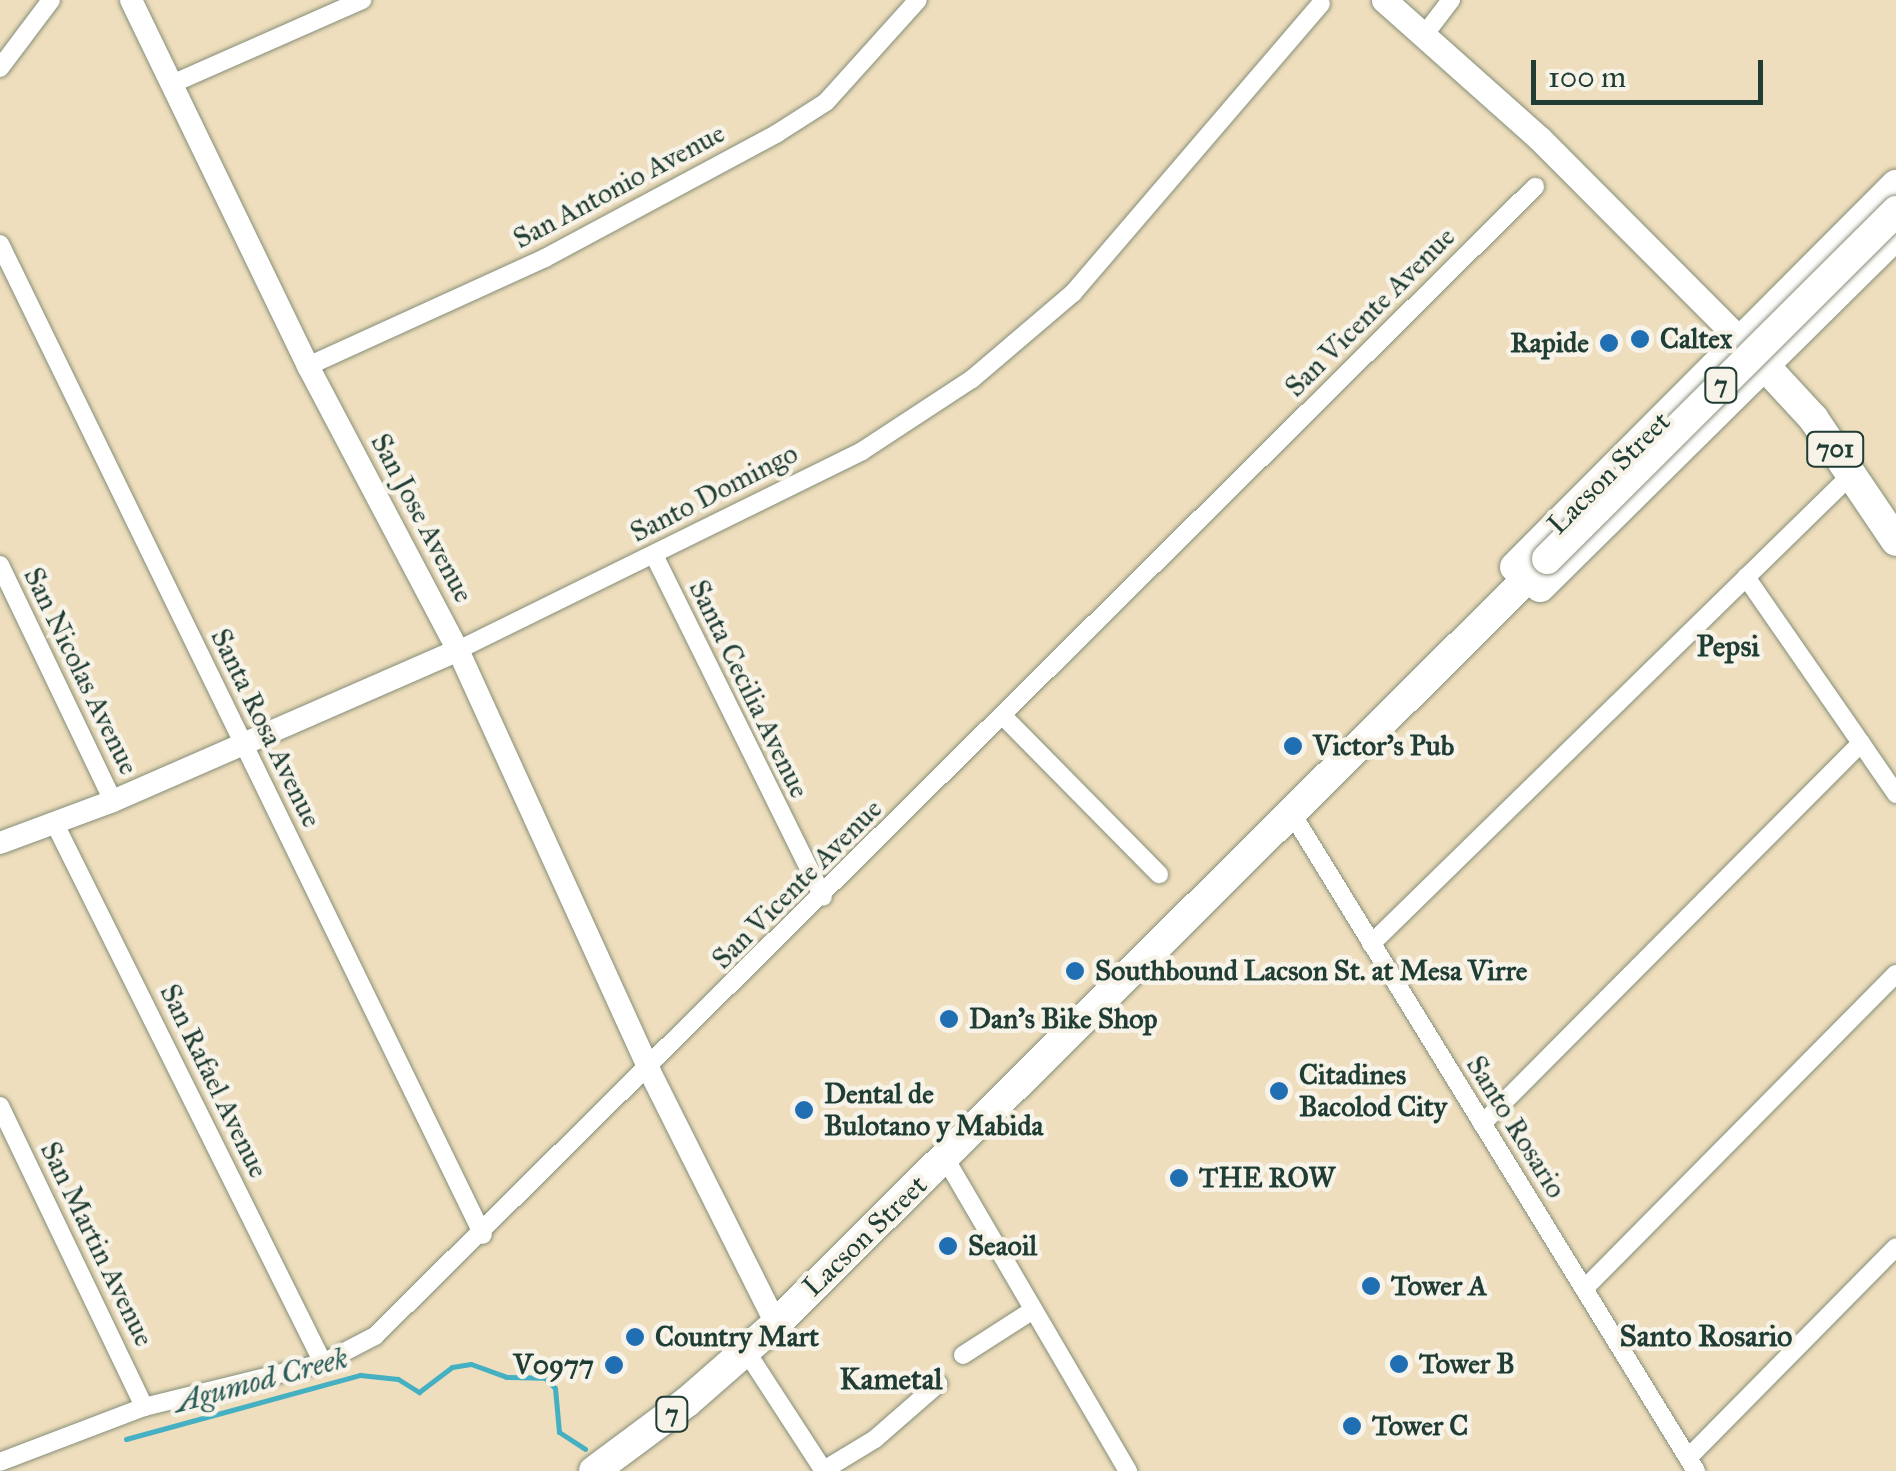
<!DOCTYPE html>
<style>
body{margin:0}
#map{position:relative;width:1896px;height:1471px;overflow:hidden;background:#eedebd;font-family:"IM FELL Great Primer",serif}
div>[style]{position:absolute}
.stream>*{height:5px;margin:-2.5px;padding:0 2.5px;transform-origin:2.5px;border-radius:2.5px;background:#44b0c2}
.roads{filter:drop-shadow(0 0 2px #868e78) drop-shadow(0 0 2px #868e78)}
.minor>*{height:18px;margin:-9px;padding:0 9px;transform-origin:9px;border-radius:9px;background:#fff}
.tertiary>*{height:22px;margin:-11px;padding:0 11px;transform-origin:11px;border-radius:11px;background:#fff}
.secondary>*{height:25px;margin:-12.5px;padding:0 12.5px;transform-origin:12.5px;border-radius:12.5px;background:#fff}
.primary>*{height:30px;margin:-15px;padding:0 15px;transform-origin:15px;border-radius:15px;background:#fff}
.bridges{filter:drop-shadow(0 0 2px #868e78) drop-shadow(0 0 2px #868e78)}
.primary-bridge>*{height:30px;margin:-15px;padding:0 15px;transform-origin:15px;border-radius:15px;background:#fff}
.dots>*{width:28px;height:28px;translate:-50% -50%;box-sizing:border-box;border:5px solid #f7f3e8;border-radius:50%}
span{translate:-50% -50%;white-space:nowrap;text-align:center;line-height:1.15;-webkit-text-stroke:9px #f7f3e8;paint-order:stroke}
.shield-label span{padding:2px 8px;background:#f7f3e8;border:2px solid;border-radius:8px;-webkit-text-stroke-width:0}
.shield-label{font-size:25px;color:#1f3d34;font-weight:700}
.street-label{font-size:28px;color:#1f3d34}
.poi-label{font-size:28px;color:#1f3d34;font-weight:700}
.left{translate:0 -50%;text-align:left}
.right{translate:-100% -50%;text-align:right}
.neighbourhood-label{font-size:30px;color:#1f3d34;font-weight:700}
.water-label{font-size:30px;color:#285a58;font-style:italic}
.scale{position:absolute;left:1531px;top:60px;width:232px;height:45px;box-sizing:border-box;border:5px solid #1f3d34;border-top:0;padding-left:12px;font-size:30px;line-height:35px;white-space:nowrap;color:#1f3d34;-webkit-text-stroke:8px #f7f3e8;paint-order:stroke}
</style>
<div id="map">
<div class="stream">
<i style="left:126px;top:1439px;width:243px;rotate:-15.3deg"></i>
<i style="left:360px;top:1375px;width:38px;rotate:6deg"></i>
<i style="left:398px;top:1379px;width:25px;rotate:32deg"></i>
<i style="left:419px;top:1392px;width:41px;rotate:-37.1deg"></i>
<i style="left:452px;top:1367px;width:19px;rotate:-9deg"></i>
<i style="left:471px;top:1364px;width:37px;rotate:20deg"></i>
<i style="left:506px;top:1377px;width:39px;rotate:1deg"></i>
<i style="left:545px;top:1378px;width:14px;rotate:45deg"></i>
<i style="left:555px;top:1388px;width:44px;rotate:84.8deg"></i>
<i style="left:559px;top:1432px;width:31px;rotate:33deg"></i>
</div>
<div class="roads">
<div class="minor">
<i style="left:1425px;top:34px;width:43px;rotate:-52.6deg"></i>
<i style="left:0;top:68px;width:85px;rotate:-53.1deg"></i>
<i style="left:174px;top:83px;width:206px;rotate:-23.8deg"></i>
<i style="left:0;top:244px;width:1102px;rotate:64.02deg"></i>
<i style="left:308px;top:366px;width:260px;rotate:-24.5deg"></i>
<i style="left:545px;top:258px;width:262px;rotate:-28.2deg"></i>
<i style="left:776px;top:134px;width:59px;rotate:-32.6deg"></i>
<i style="left:826px;top:102px;width:137px;rotate:-48deg"></i>
<i style="left:655px;top:557px;width:379px;rotate:63.7deg"></i>
<i style="left:0;top:565px;width:262px;rotate:64.4deg"></i>
<i style="left:1746px;top:577px;width:202px;rotate:55.3deg"></i>
<i style="left:458px;top:650px;width:450px;rotate:-26.2deg"></i>
<i style="left:862px;top:451px;width:131px;rotate:-33.2deg"></i>
<i style="left:972px;top:379px;width:133px;rotate:-40.4deg"></i>
<i style="left:1073px;top:293px;width:381px;rotate:-49.4deg"></i>
<i style="left:1004px;top:717px;width:221px;rotate:45.4deg"></i>
<i style="left:1291px;top:812px;width:774px;rotate:58.43deg"></i>
<i style="left:55px;top:824px;width:602px;rotate:63.56deg"></i>
<i style="left:1371px;top:944px;width:673px;rotate:-44.34deg"></i>
<i style="left:0;top:1106px;width:334px;rotate:64.4deg"></i>
<i style="left:1482px;top:1124px;width:537px;rotate:-45.15deg"></i>
<i style="left:1861px;top:743px;width:62px;rotate:55.5deg"></i>
<i style="left:945px;top:1158px;width:363px;rotate:59.7deg"></i>
<i style="left:1584px;top:1289px;width:443px;rotate:-45.3deg"></i>
<i style="left:746px;top:1351px;width:143px;rotate:57deg"></i>
<i style="left:963px;top:1355px;width:83px;rotate:-32.7deg"></i>
<i style="left:1688px;top:1458px;width:296px;rotate:-45.4deg"></i>
<i style="left:0;top:1462px;width:154px;rotate:-20.9deg"></i>
<i style="left:144px;top:1407px;width:184px;rotate:-13.8deg"></i>
<i style="left:323px;top:1363px;width:59px;rotate:-27.4deg"></i>
<i style="left:375px;top:1336px;width:1633px;rotate:-44.73deg"></i>
<i style="left:824px;top:1470px;width:60px;rotate:-31.3deg"></i>
<i style="left:875px;top:1439px;width:84px;rotate:-41.1deg"></i>
</div>
<div class="tertiary">
<i style="left:131px;top:0;width:407px;rotate:64.2deg"></i>
<i style="left:308px;top:366px;width:321px;rotate:62.2deg"></i>
<i style="left:458px;top:650px;width:461px;rotate:65.5deg"></i>
<i style="left:649px;top:1070px;width:284px;rotate:63.4deg"></i>
<i style="left:0;top:843px;width:121px;rotate:-20.4deg"></i>
<i style="left:113px;top:801px;width:377px;rotate:-23.6deg"></i>
</div>
<div class="secondary">
<i style="left:1384px;top:0;width:209px;rotate:41.7deg"></i>
<i style="left:1540px;top:139px;width:285px;rotate:45.1deg"></i>
</div>
<div class="primary">
<i style="left:1750px;top:350px;width:93px;rotate:47.2deg"></i>
<i style="left:1813px;top:418px;width:148px;rotate:56deg"></i>
<i style="left:1515px;top:567px;width:540px;rotate:-45.08deg"></i>
<i style="left:1540px;top:587px;width:501px;rotate:-44.68deg"></i>
<i style="left:594px;top:1471px;width:116px;rotate:-36.6deg"></i>
<i style="left:687px;top:1402px;width:118px;rotate:-41.2deg"></i>
<i style="left:776px;top:1324px;width:1086px;rotate:-44.78deg"></i>
</div>
</div>
<div class="bridges">
<div class="primary-bridge">
<i style="left:1547px;top:559px;width:493px;rotate:-44.9deg"></i>
</div>
</div>
<div class="dots">
<i style="left:1640px;top:339px;background:#1f6fb2"></i>
<i style="left:1609px;top:343px;background:#1f6fb2"></i>
<i style="left:1293px;top:746px;background:#1f6fb2"></i>
<i style="left:1075px;top:971px;background:#1f6fb2"></i>
<i style="left:949px;top:1019px;background:#1f6fb2"></i>
<i style="left:1279px;top:1091px;background:#1f6fb2"></i>
<i style="left:804px;top:1110px;background:#1f6fb2"></i>
<i style="left:1179px;top:1178px;background:#1f6fb2"></i>
<i style="left:948px;top:1246px;background:#1f6fb2"></i>
<i style="left:1371px;top:1286px;background:#1f6fb2"></i>
<i style="left:635px;top:1337px;background:#1f6fb2"></i>
<i style="left:1399px;top:1364px;background:#1f6fb2"></i>
<i style="left:614px;top:1365px;background:#1f6fb2"></i>
<i style="left:1352px;top:1426px;background:#1f6fb2"></i>
</div>
<div class="shield-label">
<span style="left:1721px;top:385px">7</span>
<span style="left:1835px;top:449px">701</span>
<span style="left:672px;top:1414px">7</span>
</div>
<div class="street-label">
<span style="left:619px;top:186px;rotate:-28deg">San Antonio Avenue</span>
<span style="left:1370px;top:312px;rotate:-45deg">San Vicente Avenue</span>
<span style="left:1609px;top:473px;rotate:-45deg">Lacson Street</span>
<span style="left:714px;top:493px;rotate:-27deg">Santo Domingo</span>
<span style="left:422px;top:518px;rotate:62deg">San Jose Avenue</span>
<span style="left:81px;top:671px;rotate:64deg">San Nicolas Avenue</span>
<span style="left:749px;top:689px;rotate:64deg">Santa Cecilia Avenue</span>
<span style="left:266px;top:728px;rotate:64deg">Santa Rosa Avenue</span>
<span style="left:797px;top:884px;rotate:-45deg">San Vicente Avenue</span>
<span style="left:214px;top:1081px;rotate:64deg">San Rafael Avenue</span>
<span style="left:1516px;top:1127px;rotate:58deg">Santo Rosario</span>
<span style="left:865px;top:1236px;rotate:-44deg">Lacson Street</span>
<span style="left:97px;top:1244px;rotate:64deg">San Martin Avenue</span>
</div>
<div class="poi-label">
<span class="left" style="left:1660px;top:339px">Caltex</span>
<span class="right" style="left:1589px;top:343px">Rapide</span>
<span class="left" style="left:1313px;top:746px">Victor's Pub</span>
<span class="left" style="left:1095px;top:971px">Southbound Lacson St. at Mesa Virre</span>
<span class="left" style="left:969px;top:1019px">Dan's Bike Shop</span>
<span class="left" style="left:1299px;top:1091px">Citadines<br>Bacolod City</span>
<span class="left" style="left:824px;top:1110px">Dental de<br>Bulotano y Mabida</span>
<span class="left" style="left:1199px;top:1178px">THE ROW</span>
<span class="left" style="left:968px;top:1246px">Seaoil</span>
<span class="left" style="left:1391px;top:1286px">Tower A</span>
<span class="left" style="left:655px;top:1337px">Country Mart</span>
<span class="left" style="left:1419px;top:1364px">Tower B</span>
<span class="right" style="left:594px;top:1365px">V0977</span>
<span class="left" style="left:1372px;top:1426px">Tower C</span>
</div>
<div class="neighbourhood-label">
<span style="left:1728px;top:646px">Pepsi</span>
<span style="left:1706px;top:1336px">Santo Rosario</span>
<span style="left:891px;top:1379px">Kametal</span>
</div>
<div class="water-label">
<span style="left:261px;top:1380px;rotate:-15deg">Agumod Creek</span>
</div>
<div class="scale">100 m</div>
</div>
